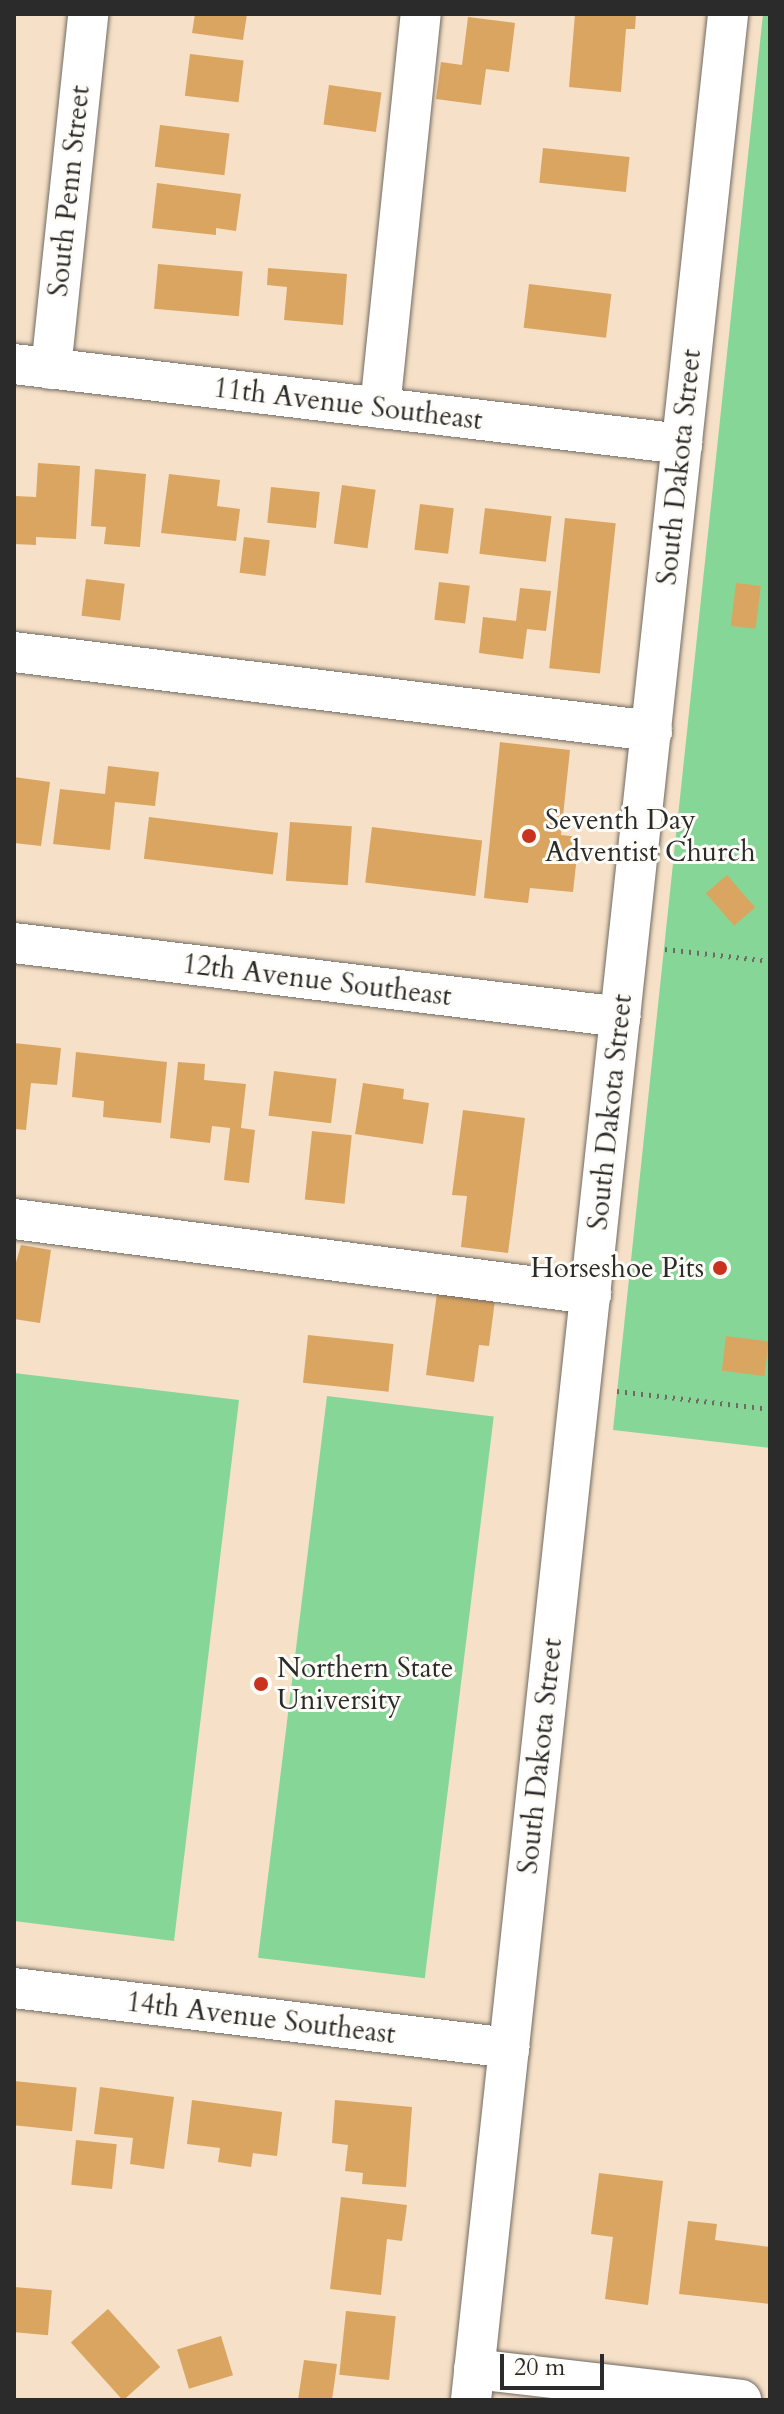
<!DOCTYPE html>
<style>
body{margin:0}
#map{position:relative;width:784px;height:2414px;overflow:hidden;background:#f6e0c7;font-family:Cardo,serif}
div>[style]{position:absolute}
.green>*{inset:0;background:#86d797;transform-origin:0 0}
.building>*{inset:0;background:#daa561;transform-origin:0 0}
.path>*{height:5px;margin-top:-2.5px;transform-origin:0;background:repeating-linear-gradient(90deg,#726a62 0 2px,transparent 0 8px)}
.roads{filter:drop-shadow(0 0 2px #726a62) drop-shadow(0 0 2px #726a62)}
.minor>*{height:40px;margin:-20px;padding:0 20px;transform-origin:20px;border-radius:20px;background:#fff}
.dots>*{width:22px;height:22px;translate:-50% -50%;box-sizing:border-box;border:4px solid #fdfcf7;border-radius:50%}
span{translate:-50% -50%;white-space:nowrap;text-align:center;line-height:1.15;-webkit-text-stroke:6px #fdfcf7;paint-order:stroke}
.street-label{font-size:28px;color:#2b2b2b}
.poi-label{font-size:28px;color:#2b2b2b}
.left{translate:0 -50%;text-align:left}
.right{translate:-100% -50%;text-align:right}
.frame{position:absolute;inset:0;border:16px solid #2b2b2b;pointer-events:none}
.scale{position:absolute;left:500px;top:2354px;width:104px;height:36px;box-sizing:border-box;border:4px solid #2b2b2b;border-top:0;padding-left:10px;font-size:24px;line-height:28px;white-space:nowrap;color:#2b2b2b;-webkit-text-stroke:6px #fdfcf7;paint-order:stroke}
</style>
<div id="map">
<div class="green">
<i style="clip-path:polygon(763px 14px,770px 14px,770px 1448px,613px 1430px)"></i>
<i style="clip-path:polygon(14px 1373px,239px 1400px,174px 1941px,14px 1921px)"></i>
<i style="left:327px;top:1396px;width:168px;height:566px;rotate:7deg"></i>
</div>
<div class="building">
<i style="clip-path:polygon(195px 14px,247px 14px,243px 40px,192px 33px)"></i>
<i style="clip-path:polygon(575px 14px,636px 14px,635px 29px,626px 29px,621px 92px,569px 87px)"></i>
<i style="clip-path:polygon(468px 17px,515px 23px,509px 72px,486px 69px,481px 105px,436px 99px,441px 62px,462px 65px)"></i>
<i style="left:190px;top:54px;width:54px;height:42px;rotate:7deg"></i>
<i style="left:329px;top:85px;width:53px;height:40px;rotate:8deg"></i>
<i style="left:160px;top:125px;width:70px;height:42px;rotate:7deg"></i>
<i style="left:543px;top:148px;width:87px;height:35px;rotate:6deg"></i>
<i style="clip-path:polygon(157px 183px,241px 194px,236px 231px,216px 228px,216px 235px,152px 228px)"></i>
<i style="left:158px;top:264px;width:85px;height:45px;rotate:5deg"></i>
<i style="clip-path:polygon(268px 268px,347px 274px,343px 325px,284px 320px,287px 287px,267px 285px)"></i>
<i style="left:529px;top:284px;width:83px;height:44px;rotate:7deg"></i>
<i style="clip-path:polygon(38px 463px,80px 466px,76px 539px,36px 537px,36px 545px,14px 544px,15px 496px,36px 497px)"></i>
<i style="clip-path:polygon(95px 469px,146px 474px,140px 547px,104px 544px,106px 527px,91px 526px)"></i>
<i style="clip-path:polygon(169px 474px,220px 480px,217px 506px,240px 509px,236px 541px,161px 533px)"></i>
<i style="left:342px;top:485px;width:34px;height:59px;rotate:8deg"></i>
<i style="left:271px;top:487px;width:49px;height:36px;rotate:6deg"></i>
<i style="left:420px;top:504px;width:34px;height:46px;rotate:7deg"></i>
<i style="left:485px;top:508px;width:67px;height:46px;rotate:7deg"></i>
<i style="left:565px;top:518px;width:51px;height:151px;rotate:6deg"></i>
<i style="left:244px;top:537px;width:26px;height:36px;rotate:7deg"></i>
<i style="left:86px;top:579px;width:39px;height:37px;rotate:7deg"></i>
<i style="left:439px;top:582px;width:31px;height:38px;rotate:7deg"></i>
<i style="left:736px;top:583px;width:25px;height:43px;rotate:7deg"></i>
<i style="clip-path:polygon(520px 588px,551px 591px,546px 631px,527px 629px,523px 659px,479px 653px,483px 617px,516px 621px)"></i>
<i style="clip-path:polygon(500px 742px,570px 750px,561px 835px,579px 837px,573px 892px,530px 888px,528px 903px,484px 898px)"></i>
<i style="clip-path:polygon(108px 766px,159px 772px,155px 806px,115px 802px,110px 850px,53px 844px,60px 789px,105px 794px)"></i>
<i style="clip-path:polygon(14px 777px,50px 782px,41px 846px,14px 843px)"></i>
<i style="left:149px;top:817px;width:130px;height:42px;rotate:7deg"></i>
<i style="left:290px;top:822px;width:62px;height:59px;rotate:4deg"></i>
<i style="left:372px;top:827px;width:111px;height:56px;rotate:7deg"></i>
<i style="left:727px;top:875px;width:43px;height:28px;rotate:49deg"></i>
<i style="clip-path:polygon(14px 1043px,61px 1048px,57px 1085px,31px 1083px,26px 1130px,14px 1129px)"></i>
<i style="clip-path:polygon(76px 1052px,167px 1062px,161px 1123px,103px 1117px,104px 1101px,72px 1097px)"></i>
<i style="clip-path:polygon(178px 1062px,205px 1064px,204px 1080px,246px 1084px,241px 1128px,255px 1130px,249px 1183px,224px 1180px,230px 1128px,212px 1126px,210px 1143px,170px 1138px)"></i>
<i style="left:274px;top:1071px;width:63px;height:45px;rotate:7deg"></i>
<i style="clip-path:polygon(363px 1083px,404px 1089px,403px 1099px,429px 1103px,423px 1144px,355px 1134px)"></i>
<i style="clip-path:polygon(463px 1110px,525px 1118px,508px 1253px,461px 1247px,467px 1196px,452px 1195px)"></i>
<i style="left:312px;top:1131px;width:40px;height:69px;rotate:6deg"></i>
<i style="clip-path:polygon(21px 1245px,51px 1250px,40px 1323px,14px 1319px,14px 1269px)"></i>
<i style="clip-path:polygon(437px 1293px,495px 1300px,489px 1346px,479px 1345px,474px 1382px,426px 1375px)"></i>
<i style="left:308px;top:1335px;width:86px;height:48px;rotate:6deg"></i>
<i style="left:726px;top:1336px;width:43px;height:35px;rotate:7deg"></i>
<i style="left:14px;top:2081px;width:63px;height:44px;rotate:6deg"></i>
<i style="clip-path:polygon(100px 2087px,174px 2097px,164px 2169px,130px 2164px,133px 2138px,94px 2134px)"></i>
<i style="clip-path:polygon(192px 2100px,282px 2112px,277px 2156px,253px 2153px,251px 2167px,218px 2162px,220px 2148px,187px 2144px)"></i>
<i style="clip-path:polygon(335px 2100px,412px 2107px,406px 2187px,362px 2184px,363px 2173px,345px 2171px,348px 2145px,332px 2143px)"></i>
<i style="left:76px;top:2140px;width:41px;height:45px;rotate:6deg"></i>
<i style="clip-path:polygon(599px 2173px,663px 2181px,648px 2305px,605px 2299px,613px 2237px,591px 2234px)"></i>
<i style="clip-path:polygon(341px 2197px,407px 2205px,402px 2241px,387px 2239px,381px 2295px,330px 2289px)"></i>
<i style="clip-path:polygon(688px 2221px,717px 2224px,715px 2240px,770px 2247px,770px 2304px,679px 2294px)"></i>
<i style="left:14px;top:2287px;width:38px;height:45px;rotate:5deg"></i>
<i style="left:108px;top:2309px;width:78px;height:50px;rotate:48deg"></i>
<i style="left:346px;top:2311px;width:50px;height:64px;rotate:6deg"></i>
<i style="left:221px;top:2336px;width:41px;height:46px;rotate:73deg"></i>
<i style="clip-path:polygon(304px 2360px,337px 2364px,332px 2400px,298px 2400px)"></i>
</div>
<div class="path">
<i style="left:665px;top:949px;width:106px;rotate:6.5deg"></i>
<i style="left:617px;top:1391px;width:154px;rotate:6.7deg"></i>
</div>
<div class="roads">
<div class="minor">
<i style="left:14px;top:364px;width:673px;rotate:6.83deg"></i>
<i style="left:51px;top:369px;width:357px;rotate:-84deg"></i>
<i style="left:380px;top:408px;width:396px;rotate:-84.1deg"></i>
<i style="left:14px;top:652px;width:643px;rotate:7.06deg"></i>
<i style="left:14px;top:943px;width:611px;rotate:6.95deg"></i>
<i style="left:14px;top:1219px;width:582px;rotate:7.41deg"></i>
<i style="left:14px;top:1988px;width:499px;rotate:6.9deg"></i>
<i style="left:474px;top:2369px;width:269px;rotate:6.6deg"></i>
<i style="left:471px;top:2400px;width:2400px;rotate:-83.85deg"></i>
</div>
</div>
<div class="dots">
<i style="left:529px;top:836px;background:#c8321e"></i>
<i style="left:720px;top:1268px;background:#c8321e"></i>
<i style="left:261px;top:1684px;background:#c8321e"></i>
</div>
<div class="street-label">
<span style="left:69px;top:191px;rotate:-84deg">South Penn Street</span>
<span style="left:348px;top:404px;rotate:7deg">11th Avenue Southeast</span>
<span style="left:679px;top:467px;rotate:-84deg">South Dakota Street</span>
<span style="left:317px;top:980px;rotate:7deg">12th Avenue Southeast</span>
<span style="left:610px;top:1112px;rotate:-84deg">South Dakota Street</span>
<span style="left:540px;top:1756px;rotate:-84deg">South Dakota Street</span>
<span style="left:261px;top:2018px;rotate:7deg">14th Avenue Southeast</span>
</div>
<div class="poi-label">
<span class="left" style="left:545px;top:836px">Seventh Day<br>Adventist Church</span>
<span class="right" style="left:704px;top:1268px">Horseshoe Pits</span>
<span class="left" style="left:277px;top:1684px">Northern State<br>University</span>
</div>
<div class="frame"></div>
<div class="scale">20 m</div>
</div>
